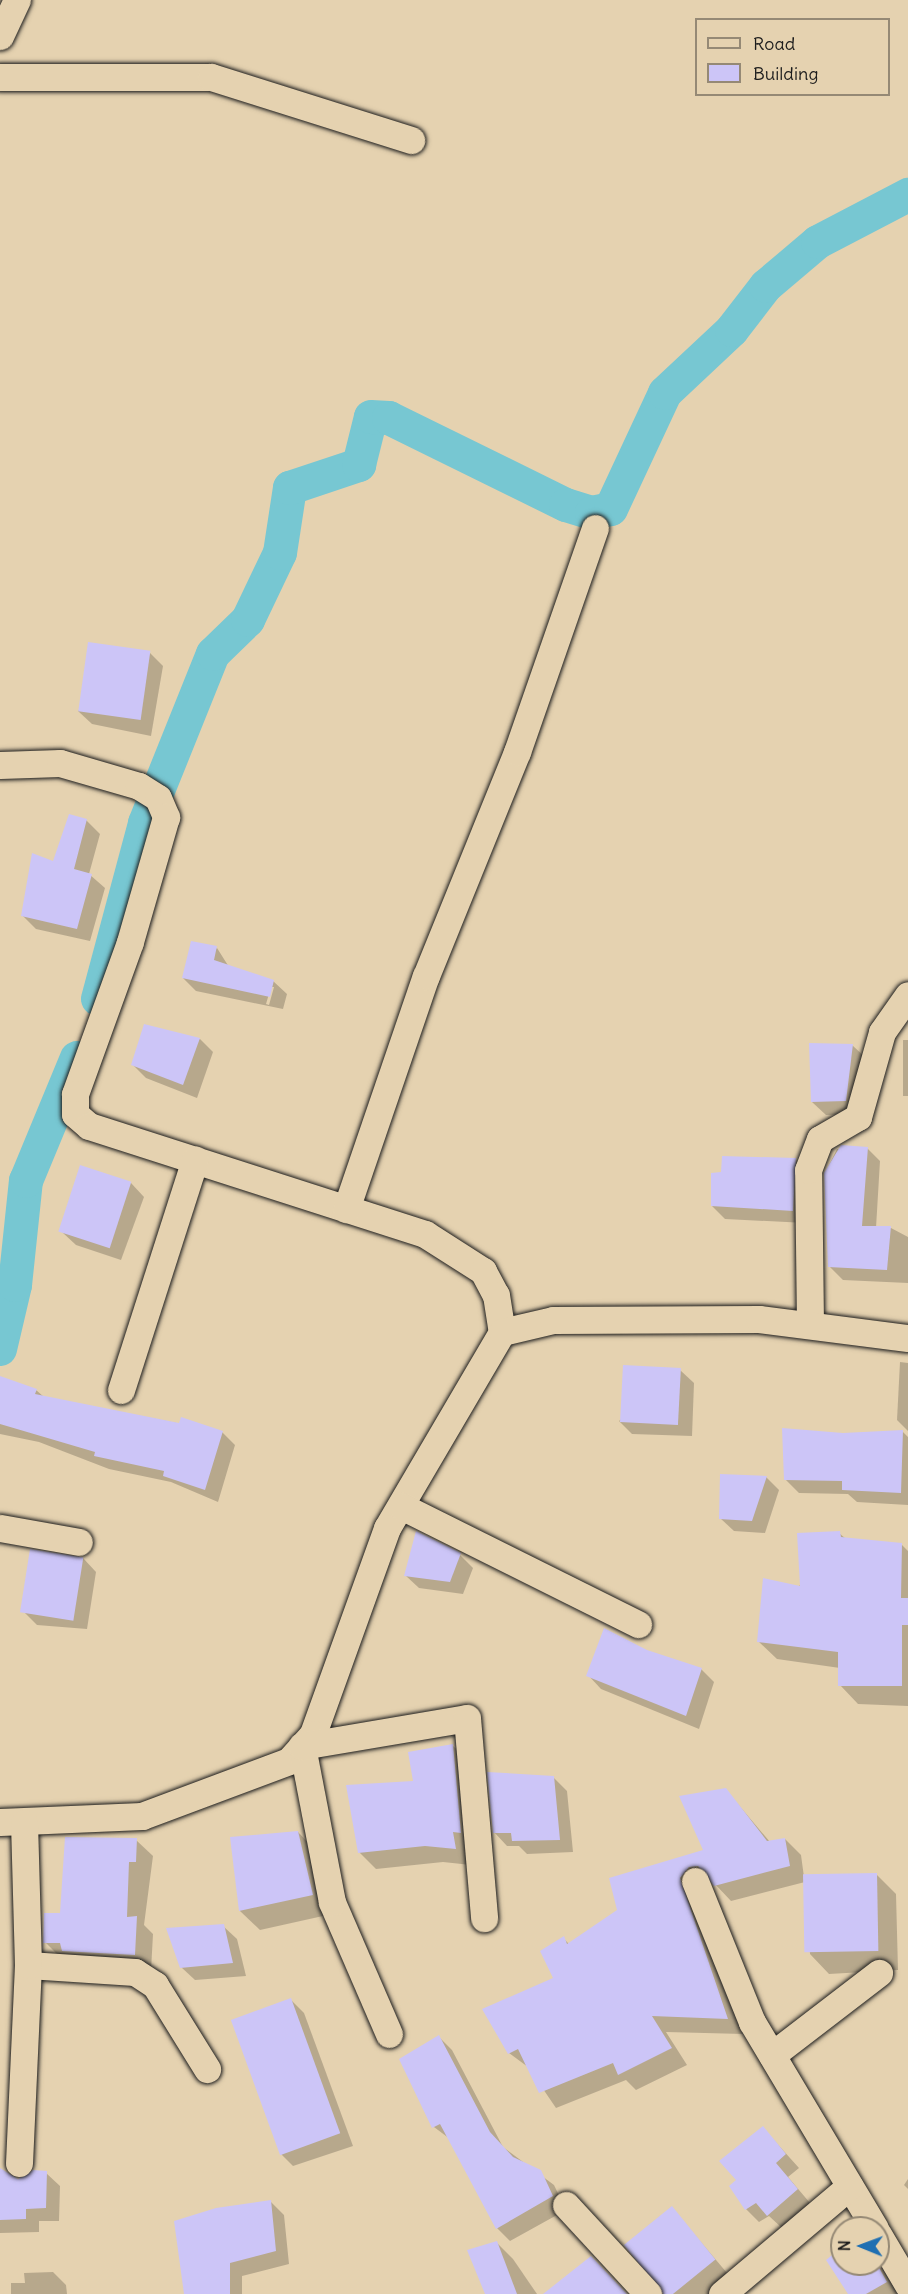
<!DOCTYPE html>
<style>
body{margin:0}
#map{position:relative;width:908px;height:2294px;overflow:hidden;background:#e5d2b0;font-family:Delius,sans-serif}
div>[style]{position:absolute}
.shadow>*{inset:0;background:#0003;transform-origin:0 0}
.canal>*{height:34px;margin:-17px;padding:0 17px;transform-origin:17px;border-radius:17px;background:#77c7d2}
.building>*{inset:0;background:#ccc5f7;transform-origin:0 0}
.roads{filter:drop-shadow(0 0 2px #1c1c1c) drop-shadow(0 0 2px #1c1c1c)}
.street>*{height:27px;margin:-13.5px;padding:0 13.5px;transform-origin:13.5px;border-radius:13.5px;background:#e5d2b0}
span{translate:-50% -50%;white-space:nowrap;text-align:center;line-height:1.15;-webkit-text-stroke:5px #e5d2b0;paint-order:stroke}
.legend{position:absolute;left:695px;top:18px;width:195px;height:78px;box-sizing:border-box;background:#e5d2b0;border:2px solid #958975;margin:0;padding:8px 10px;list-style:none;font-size:18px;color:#1c1c1c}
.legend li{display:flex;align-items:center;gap:12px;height:30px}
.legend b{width:30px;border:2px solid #958975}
.north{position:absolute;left:830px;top:2216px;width:60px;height:60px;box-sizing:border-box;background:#e5d2b0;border:2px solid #958975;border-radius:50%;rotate:271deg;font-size:16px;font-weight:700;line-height:24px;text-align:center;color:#1c1c1c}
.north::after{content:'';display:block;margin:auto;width:21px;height:27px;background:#1f6fb2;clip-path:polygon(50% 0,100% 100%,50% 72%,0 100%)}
</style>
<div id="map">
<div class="shadow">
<i style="clip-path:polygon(150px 653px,163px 666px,151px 736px,92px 724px,78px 711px)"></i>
<i style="clip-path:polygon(86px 820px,100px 834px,89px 874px,105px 888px,90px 941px,36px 929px,22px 915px)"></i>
<i style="clip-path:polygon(evenodd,217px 948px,229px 967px,273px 981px,287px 994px,283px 1009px,196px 991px,183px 978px,217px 948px,271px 987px,274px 987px,269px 1005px,266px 1004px,271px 987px)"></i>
<i style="clip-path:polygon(200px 1039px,213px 1052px,197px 1098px,146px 1078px,133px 1065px)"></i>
<i style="left:903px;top:1040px;width:5px;height:56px"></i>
<i style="clip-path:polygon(852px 1045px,866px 1058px,859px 1114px,826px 1115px,812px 1102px)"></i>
<i style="clip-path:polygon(867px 1148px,880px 1161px,876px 1228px,891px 1228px,908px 1237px,908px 1283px,843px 1280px,830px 1267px,825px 1173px,837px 1149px)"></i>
<i style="clip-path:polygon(795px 1159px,809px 1172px,806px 1223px,725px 1219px,712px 1206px)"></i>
<i style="clip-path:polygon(81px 1167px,131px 1183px,144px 1197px,121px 1260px,76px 1245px,62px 1232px)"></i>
<i style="clip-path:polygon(900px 1362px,908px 1363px,908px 1431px,897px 1420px)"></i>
<i style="clip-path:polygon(680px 1370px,694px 1383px,692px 1436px,632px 1434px,619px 1421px)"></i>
<i style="clip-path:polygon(36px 1390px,44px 1397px,222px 1432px,235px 1445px,218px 1502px,171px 1482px,109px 1469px,39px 1442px,0 1434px,0 1391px)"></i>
<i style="clip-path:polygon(902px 1431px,908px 1437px,908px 1505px,857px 1502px,848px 1494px,799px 1493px,785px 1479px,843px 1435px)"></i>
<i style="clip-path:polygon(766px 1477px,779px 1490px,765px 1533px,734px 1531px,720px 1518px)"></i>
<i style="clip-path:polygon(839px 1533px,846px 1539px,902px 1545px,908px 1551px,908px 1706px,858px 1704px,840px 1685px,840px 1668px,777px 1659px,758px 1641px)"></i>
<i style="clip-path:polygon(460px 1555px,473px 1568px,463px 1594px,419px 1588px,405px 1575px)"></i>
<i style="clip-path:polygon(83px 1558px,96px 1572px,87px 1629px,37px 1625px,23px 1611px)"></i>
<i style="clip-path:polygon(701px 1669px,714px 1682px,699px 1729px,601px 1689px,588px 1675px)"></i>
<i style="clip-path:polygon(453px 1746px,470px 1762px,471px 1865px,443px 1862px,376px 1869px,359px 1852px,415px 1782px)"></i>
<i style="clip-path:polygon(553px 1777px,567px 1791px,573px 1852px,527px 1854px,519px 1846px,507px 1846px,494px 1832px)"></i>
<i style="clip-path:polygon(726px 1790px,770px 1842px,785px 1839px,801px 1855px,804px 1877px,877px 1875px,896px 1894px,898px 1970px,829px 1974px,810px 1954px,805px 1882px,731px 1901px,714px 1883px,705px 1882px,696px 1903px,743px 2034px,666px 2032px,687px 2065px,636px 2090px,626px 2080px,556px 2108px,528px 2067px,509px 2053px,555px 1979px,563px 1938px,569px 1944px,705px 1851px)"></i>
<i style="clip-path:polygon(298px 1832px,317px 1852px,332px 1914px,260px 1930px,240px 1911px,232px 1838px)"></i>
<i style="clip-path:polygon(136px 1840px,153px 1856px,144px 1925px,153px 1934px,151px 1971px,62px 1959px,45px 1942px,61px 1914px)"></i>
<i style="clip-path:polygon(223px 1926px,237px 1939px,246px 1976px,195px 1980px,181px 1967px)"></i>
<i style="clip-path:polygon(291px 2000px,304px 2013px,353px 2146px,293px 2166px,280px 2153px)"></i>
<i style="clip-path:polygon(439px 2037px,452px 2050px,503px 2147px,554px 2185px,566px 2210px,510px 2241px,497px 2228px,450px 2139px,434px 2127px)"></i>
<i style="clip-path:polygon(763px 2128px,799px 2168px,788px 2177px,810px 2203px,782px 2228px,769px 2216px,759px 2222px,746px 2209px,738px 2180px)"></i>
<i style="clip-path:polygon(0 2170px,18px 2180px,46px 2173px,60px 2186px,59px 2221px,39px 2221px,39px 2232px,0 2233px)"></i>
<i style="clip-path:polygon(908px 2179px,908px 2189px,904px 2185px)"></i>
<i style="clip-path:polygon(271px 2202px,284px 2215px,289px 2264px,242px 2276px,242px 2294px,184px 2294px,184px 2285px)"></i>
<i style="clip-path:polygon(672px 2208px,733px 2280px,713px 2294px,664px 2294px,661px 2283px)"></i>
<i style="clip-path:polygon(842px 2235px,842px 2247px,837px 2238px)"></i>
<i style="clip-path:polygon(497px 2243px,513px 2259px,537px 2294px,487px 2294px)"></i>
<i style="clip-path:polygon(842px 2249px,842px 2264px,878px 2264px,878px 2258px,898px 2294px,850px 2294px,828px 2260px)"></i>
<i style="clip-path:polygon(53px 2272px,66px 2285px,67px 2294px,11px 2294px,11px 2283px,25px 2283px,24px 2273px)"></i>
</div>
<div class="canal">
<i style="left:98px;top:999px;width:182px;rotate:-75deg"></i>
<i style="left:145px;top:823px;width:182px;rotate:-68.1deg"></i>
<i style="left:213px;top:654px;width:49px;rotate:-44.2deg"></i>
<i style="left:248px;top:620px;width:74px;rotate:-64.5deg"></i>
<i style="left:280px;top:553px;width:66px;rotate:-81.3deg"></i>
<i style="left:290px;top:488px;width:73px;rotate:-18.4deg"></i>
<i style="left:359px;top:465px;width:49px;rotate:-76deg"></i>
<i style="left:371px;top:417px;width:18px;rotate:3deg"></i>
<i style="left:389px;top:418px;width:197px;rotate:26.2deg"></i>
<i style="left:566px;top:505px;width:27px;rotate:17deg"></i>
<i style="left:592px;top:513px;width:19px;rotate:-12deg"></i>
<i style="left:611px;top:509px;width:128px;rotate:-65deg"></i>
<i style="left:665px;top:393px;width:92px;rotate:-43.2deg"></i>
<i style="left:732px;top:330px;width:56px;rotate:-52.3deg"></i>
<i style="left:766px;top:286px;width:68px;rotate:-40.2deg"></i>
<i style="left:818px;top:242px;width:102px;rotate:-27.6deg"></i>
<i style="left:0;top:1349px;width:66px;rotate:-76.8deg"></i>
<i style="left:15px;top:1285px;width:105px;rotate:-84deg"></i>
<i style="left:26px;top:1181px;width:133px;rotate:-67.5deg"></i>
</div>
<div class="building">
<i style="left:88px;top:642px;width:63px;height:70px;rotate:8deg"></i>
<i style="clip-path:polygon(69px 814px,87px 819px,74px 869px,92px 874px,77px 929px,21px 916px,32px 853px,53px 861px)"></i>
<i style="clip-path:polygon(191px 941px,217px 946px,214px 960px,274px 980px,270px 997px,182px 978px)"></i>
<i style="clip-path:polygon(144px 1024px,200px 1038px,183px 1085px,131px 1065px)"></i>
<i style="clip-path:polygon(809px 1043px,853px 1044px,846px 1101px,811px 1102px)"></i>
<i style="clip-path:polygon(841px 1145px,868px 1147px,862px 1226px,891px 1226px,887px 1270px,828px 1267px,824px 1173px)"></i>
<i style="clip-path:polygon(722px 1156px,796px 1158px,793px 1211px,711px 1206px,711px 1173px,721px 1172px)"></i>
<i style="left:80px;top:1165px;width:54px;height:70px;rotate:18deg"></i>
<i style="left:623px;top:1365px;width:58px;height:57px;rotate:3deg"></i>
<i style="clip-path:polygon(0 1376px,37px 1389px,35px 1394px,179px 1423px,181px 1417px,223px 1431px,205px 1490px,163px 1476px,164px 1471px,94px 1456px,95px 1452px,0 1424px)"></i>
<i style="clip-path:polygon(782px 1428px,843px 1433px,903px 1430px,901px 1493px,842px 1490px,842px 1481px,784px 1480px)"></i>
<i style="clip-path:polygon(720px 1474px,767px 1476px,752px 1521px,719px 1519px)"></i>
<i style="clip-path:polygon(416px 1531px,461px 1553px,450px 1582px,404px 1576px)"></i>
<i style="clip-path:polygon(840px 1531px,841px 1537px,902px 1543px,901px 1598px,908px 1598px,908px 1625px,902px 1625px,902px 1686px,838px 1686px,838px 1652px,757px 1642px,763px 1578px,800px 1586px,797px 1533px)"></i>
<i style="left:30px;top:1549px;width:54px;height:64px;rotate:9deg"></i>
<i style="clip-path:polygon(604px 1628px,647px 1650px,702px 1668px,686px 1716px,586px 1676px)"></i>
<i style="clip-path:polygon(453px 1744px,461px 1833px,453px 1832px,456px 1849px,425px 1846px,358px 1853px,346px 1785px,413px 1781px,408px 1752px)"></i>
<i style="clip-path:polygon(487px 1772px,554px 1776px,560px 1840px,512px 1841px,511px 1833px,493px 1833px)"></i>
<i style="clip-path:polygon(726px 1788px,767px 1841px,785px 1838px,790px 1866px,714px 1886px,698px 1866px,689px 1867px,680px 1878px,728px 2019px,652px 2016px,672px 2048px,618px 2075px,613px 2063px,539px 2093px,518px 2049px,508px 2054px,482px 2009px,553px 1978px,540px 1951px,564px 1936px,567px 1944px,617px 1910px,609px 1878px,703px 1850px,679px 1796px)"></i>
<i style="clip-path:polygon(298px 1831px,313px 1895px,239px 1911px,230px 1837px)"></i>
<i style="clip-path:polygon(65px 1837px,137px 1838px,136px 1862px,129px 1862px,127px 1917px,137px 1916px,135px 1955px,62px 1951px,60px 1943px,43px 1943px,44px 1913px,60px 1913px)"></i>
<i style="left:877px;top:1873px;width:78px;height:74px;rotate:89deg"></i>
<i style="clip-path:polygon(224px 1924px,233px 1963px,180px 1968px,166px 1928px)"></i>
<i style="left:291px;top:1998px;width:144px;height:64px;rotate:70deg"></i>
<i style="clip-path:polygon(439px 2035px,490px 2132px,513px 2157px,541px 2170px,553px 2196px,496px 2229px,440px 2124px,432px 2128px,399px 2059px)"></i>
<i style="clip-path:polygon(763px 2126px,786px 2154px,776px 2163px,798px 2189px,767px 2216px,756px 2203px,745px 2210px,729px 2186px,736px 2180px,719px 2161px)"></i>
<i style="clip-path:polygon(0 2168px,18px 2179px,33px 2170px,47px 2171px,46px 2208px,26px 2209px,26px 2219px,0 2220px)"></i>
<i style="clip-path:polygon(271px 2200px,276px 2251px,230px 2263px,230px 2294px,184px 2294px,174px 2221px,216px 2208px)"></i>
<i style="left:672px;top:2206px;width:69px;height:62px;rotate:51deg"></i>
<i style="clip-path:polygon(497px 2241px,517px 2294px,485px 2294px,467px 2250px)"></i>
<i style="clip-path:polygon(842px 2247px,842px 2264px,877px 2264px,887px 2282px,866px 2294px,848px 2294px,826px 2260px)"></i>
<i style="clip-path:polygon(591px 2256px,627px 2294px,543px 2294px)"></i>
</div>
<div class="roads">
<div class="street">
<i style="left:0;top:36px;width:40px;rotate:-65deg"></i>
<i style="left:0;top:77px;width:211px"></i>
<i style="left:211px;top:77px;width:210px;rotate:17.5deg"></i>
<i style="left:0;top:765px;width:60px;rotate:-1.9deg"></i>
<i style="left:60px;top:763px;width:82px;rotate:16.2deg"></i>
<i style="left:139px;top:786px;width:22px;rotate:32deg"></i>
<i style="left:158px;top:798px;width:21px;rotate:67deg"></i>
<i style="left:166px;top:817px;width:130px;rotate:106.1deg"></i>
<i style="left:130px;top:942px;width:162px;rotate:109.9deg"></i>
<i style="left:75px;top:1094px;width:20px;rotate:90deg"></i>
<i style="left:75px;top:1114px;width:18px;rotate:41deg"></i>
<i style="left:89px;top:1126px;width:353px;rotate:17.8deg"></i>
<i style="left:425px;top:1234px;width:69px;rotate:32.5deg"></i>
<i style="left:483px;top:1271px;width:27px;rotate:62deg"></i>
<i style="left:496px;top:1295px;width:37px;rotate:81deg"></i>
<i style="left:502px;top:1332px;width:227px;rotate:120.4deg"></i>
<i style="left:387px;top:1528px;width:219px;rotate:109.8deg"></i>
<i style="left:313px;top:1734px;width:36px;rotate:132deg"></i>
<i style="left:289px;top:1761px;width:157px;rotate:159.5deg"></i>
<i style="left:142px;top:1816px;width:142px;rotate:177.6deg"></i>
<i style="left:346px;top:1209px;width:246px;rotate:-71.1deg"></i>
<i style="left:426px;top:976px;width:242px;rotate:-67.9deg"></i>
<i style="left:517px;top:752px;width:237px;rotate:-70.8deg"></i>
<i style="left:810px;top:1324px;width:154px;rotate:-90.7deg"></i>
<i style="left:808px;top:1170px;width:33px;rotate:-69deg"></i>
<i style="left:820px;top:1139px;width:44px;rotate:-30.1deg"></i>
<i style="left:858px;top:1117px;width:88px;rotate:-74.2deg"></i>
<i style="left:882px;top:1032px;width:45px;rotate:-54.9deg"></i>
<i style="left:502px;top:1332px;width:52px;rotate:-13.2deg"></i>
<i style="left:553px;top:1320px;width:206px;rotate:-0.3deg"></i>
<i style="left:759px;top:1319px;width:150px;rotate:7.3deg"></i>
<i style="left:121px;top:1390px;width:242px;rotate:-72.2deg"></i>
<i style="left:401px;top:1506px;width:265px;rotate:26.5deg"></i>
<i style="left:0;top:1528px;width:80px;rotate:10deg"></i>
<i style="left:695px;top:1881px;width:152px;rotate:68deg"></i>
<i style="left:752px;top:2022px;width:240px;rotate:59.2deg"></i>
<i style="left:28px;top:1965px;width:107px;rotate:3.7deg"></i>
<i style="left:135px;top:1972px;width:24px;rotate:33deg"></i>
<i style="left:155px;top:1985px;width:99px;rotate:58.2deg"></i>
<i style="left:389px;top:2034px;width:144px;rotate:-113.4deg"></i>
<i style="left:332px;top:1902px;width:159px;rotate:-100.9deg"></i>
<i style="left:302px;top:1746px;width:167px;rotate:-9.6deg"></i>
<i style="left:467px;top:1718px;width:201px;rotate:85.1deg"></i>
<i style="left:772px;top:2055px;width:135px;rotate:-37.5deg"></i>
<i style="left:19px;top:2163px;width:198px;rotate:-87.4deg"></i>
<i style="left:28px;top:1965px;width:142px;rotate:-91.6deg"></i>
<i style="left:566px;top:2205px;width:121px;rotate:47.3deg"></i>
<i style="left:878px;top:2234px;width:59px;rotate:59.5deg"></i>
<i style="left:722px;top:2294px;width:167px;rotate:-40.2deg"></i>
</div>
</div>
<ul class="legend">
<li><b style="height:8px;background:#e5d2b0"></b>Road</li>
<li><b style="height:16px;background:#ccc5f7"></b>Building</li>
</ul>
<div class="north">N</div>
</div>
